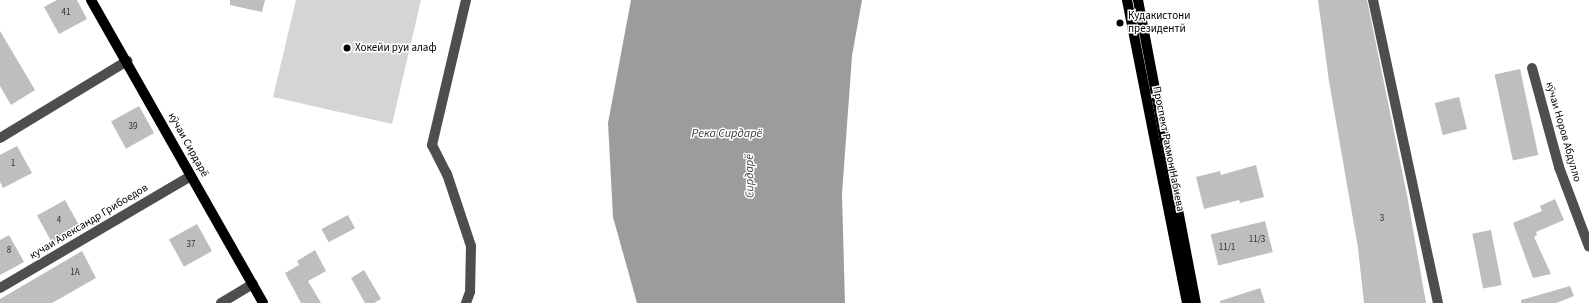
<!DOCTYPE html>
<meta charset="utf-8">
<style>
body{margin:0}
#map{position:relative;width:1589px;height:303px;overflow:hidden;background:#fff;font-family:"Source Sans 3",sans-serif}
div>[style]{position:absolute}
.green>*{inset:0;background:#d5d5d5}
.water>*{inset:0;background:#9c9c9c}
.building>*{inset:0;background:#bebebe;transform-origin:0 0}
.minor>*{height:10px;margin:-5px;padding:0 5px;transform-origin:5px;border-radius:5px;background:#4e4e4e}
.major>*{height:10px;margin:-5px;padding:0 5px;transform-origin:5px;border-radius:5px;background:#000}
.dots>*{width:11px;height:11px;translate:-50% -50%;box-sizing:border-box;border:2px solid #fff;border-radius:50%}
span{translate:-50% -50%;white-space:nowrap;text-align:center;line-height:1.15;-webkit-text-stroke:3px #fff;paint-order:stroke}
.number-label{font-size:9px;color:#303030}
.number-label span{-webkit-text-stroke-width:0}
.poi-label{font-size:11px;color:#000}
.left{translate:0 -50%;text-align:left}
.street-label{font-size:11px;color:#000}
.water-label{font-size:12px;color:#3d3d3d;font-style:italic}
</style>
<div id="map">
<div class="green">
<i style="clip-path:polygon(296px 0,421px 0,392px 124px,273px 97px)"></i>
</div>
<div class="water">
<i style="clip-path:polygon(631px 0,862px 0,852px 56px,842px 194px,845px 303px,637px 303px,613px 217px,608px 123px)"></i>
</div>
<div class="building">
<i style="clip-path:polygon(57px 0,77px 0,87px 19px,59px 34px,44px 7px)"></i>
<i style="clip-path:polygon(230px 0,265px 0,262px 12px,230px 5px)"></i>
<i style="clip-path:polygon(1318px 0,1367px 0,1407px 195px,1426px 303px,1364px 303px,1358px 248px,1329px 81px)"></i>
<i style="clip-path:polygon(0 31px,35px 90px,11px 105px,0 86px)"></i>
<i style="left:1520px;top:69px;width:88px;height:26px;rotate:78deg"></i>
<i style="left:1459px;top:97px;width:33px;height:25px;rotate:76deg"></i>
<i style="left:139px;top:106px;width:31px;height:32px;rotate:61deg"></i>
<i style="clip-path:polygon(17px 146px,32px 173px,3px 188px,0 182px,0 155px)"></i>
<i style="clip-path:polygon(1256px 165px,1264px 197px,1240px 203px,1239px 200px,1204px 209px,1196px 177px,1220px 171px,1221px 175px)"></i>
<i style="clip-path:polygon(1555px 199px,1564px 220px,1536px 232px,1537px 235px,1534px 237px,1551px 274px,1533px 278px,1513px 223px,1542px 211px,1540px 206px)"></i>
<i style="left:65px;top:200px;width:31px;height:32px;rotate:61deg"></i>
<i style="left:348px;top:215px;width:15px;height:30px;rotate:62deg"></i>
<i style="left:1265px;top:221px;width:32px;height:56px;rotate:76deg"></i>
<i style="left:197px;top:224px;width:31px;height:32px;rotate:61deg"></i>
<i style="left:1491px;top:230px;width:56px;height:19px;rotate:79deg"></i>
<i style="clip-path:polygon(9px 235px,24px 262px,0 275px,0 240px)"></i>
<i style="clip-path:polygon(315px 250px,326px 271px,308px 281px,321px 303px,301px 303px,285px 273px,299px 265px,297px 261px)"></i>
<i style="clip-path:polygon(82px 251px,96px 278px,52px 303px,0 303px,0 299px)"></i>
<i style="clip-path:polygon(364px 270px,381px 299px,374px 303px,365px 303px,351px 278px)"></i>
<i style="clip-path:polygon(1570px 286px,1574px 296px,1556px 303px,1521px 303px,1521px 300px)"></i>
<i style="clip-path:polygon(1260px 288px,1265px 303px,1220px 303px,1220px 301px)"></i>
</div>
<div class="minor">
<i style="left:466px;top:0;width:149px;rotate:103.2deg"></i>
<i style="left:432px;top:145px;width:33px;rotate:63deg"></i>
<i style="left:447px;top:174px;width:76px;rotate:71.6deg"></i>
<i style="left:471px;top:246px;width:46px;rotate:91.2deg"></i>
<i style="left:470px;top:292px;width:12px;rotate:110deg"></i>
<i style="left:1373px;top:0;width:310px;rotate:77.9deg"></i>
<i style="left:1532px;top:68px;width:103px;rotate:74.7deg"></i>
<i style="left:1559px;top:167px;width:85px;rotate:69.4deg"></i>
<i style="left:0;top:138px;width:149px;rotate:-31.2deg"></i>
<i style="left:0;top:288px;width:221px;rotate:-30.4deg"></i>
<i style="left:221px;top:303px;width:37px;rotate:-31deg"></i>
</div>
<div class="major">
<i style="left:91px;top:0;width:348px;rotate:60.4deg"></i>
<i style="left:1127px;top:0;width:309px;rotate:78.8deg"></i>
<i style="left:1138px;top:0;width:309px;rotate:79.2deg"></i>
</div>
<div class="dots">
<i style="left:1120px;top:23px;background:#000"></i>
<i style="left:347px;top:48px;background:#000"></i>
</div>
<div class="number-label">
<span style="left:66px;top:13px">41</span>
<span style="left:133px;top:127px">39</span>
<span style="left:13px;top:164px">1</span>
<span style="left:1382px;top:219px">3</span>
<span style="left:59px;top:221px">4</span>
<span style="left:1257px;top:240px">11/3</span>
<span style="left:191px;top:245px">37</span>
<span style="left:1227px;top:248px">11/1</span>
<span style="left:9px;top:251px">8</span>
<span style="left:75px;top:273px">1А</span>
</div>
<div class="poi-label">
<span class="left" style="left:1128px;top:23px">Кудакистони<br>президентй</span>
<span class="left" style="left:355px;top:48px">Хокейи руи алаф</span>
</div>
<div class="street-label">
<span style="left:1563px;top:132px;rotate:74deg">кӯчаи Норов Абдулло</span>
<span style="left:188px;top:145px;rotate:61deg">кӯчаи Сирдарё</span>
<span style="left:1168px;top:149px;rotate:79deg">Проспект Рахмон Набиева</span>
<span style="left:89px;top:222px;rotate:-31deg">кучаи Александр Грибоедов</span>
</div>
<div class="water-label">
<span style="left:727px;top:134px">Река Сирдарё</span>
<span style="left:750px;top:176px;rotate:-91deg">Сирдарё</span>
</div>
</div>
